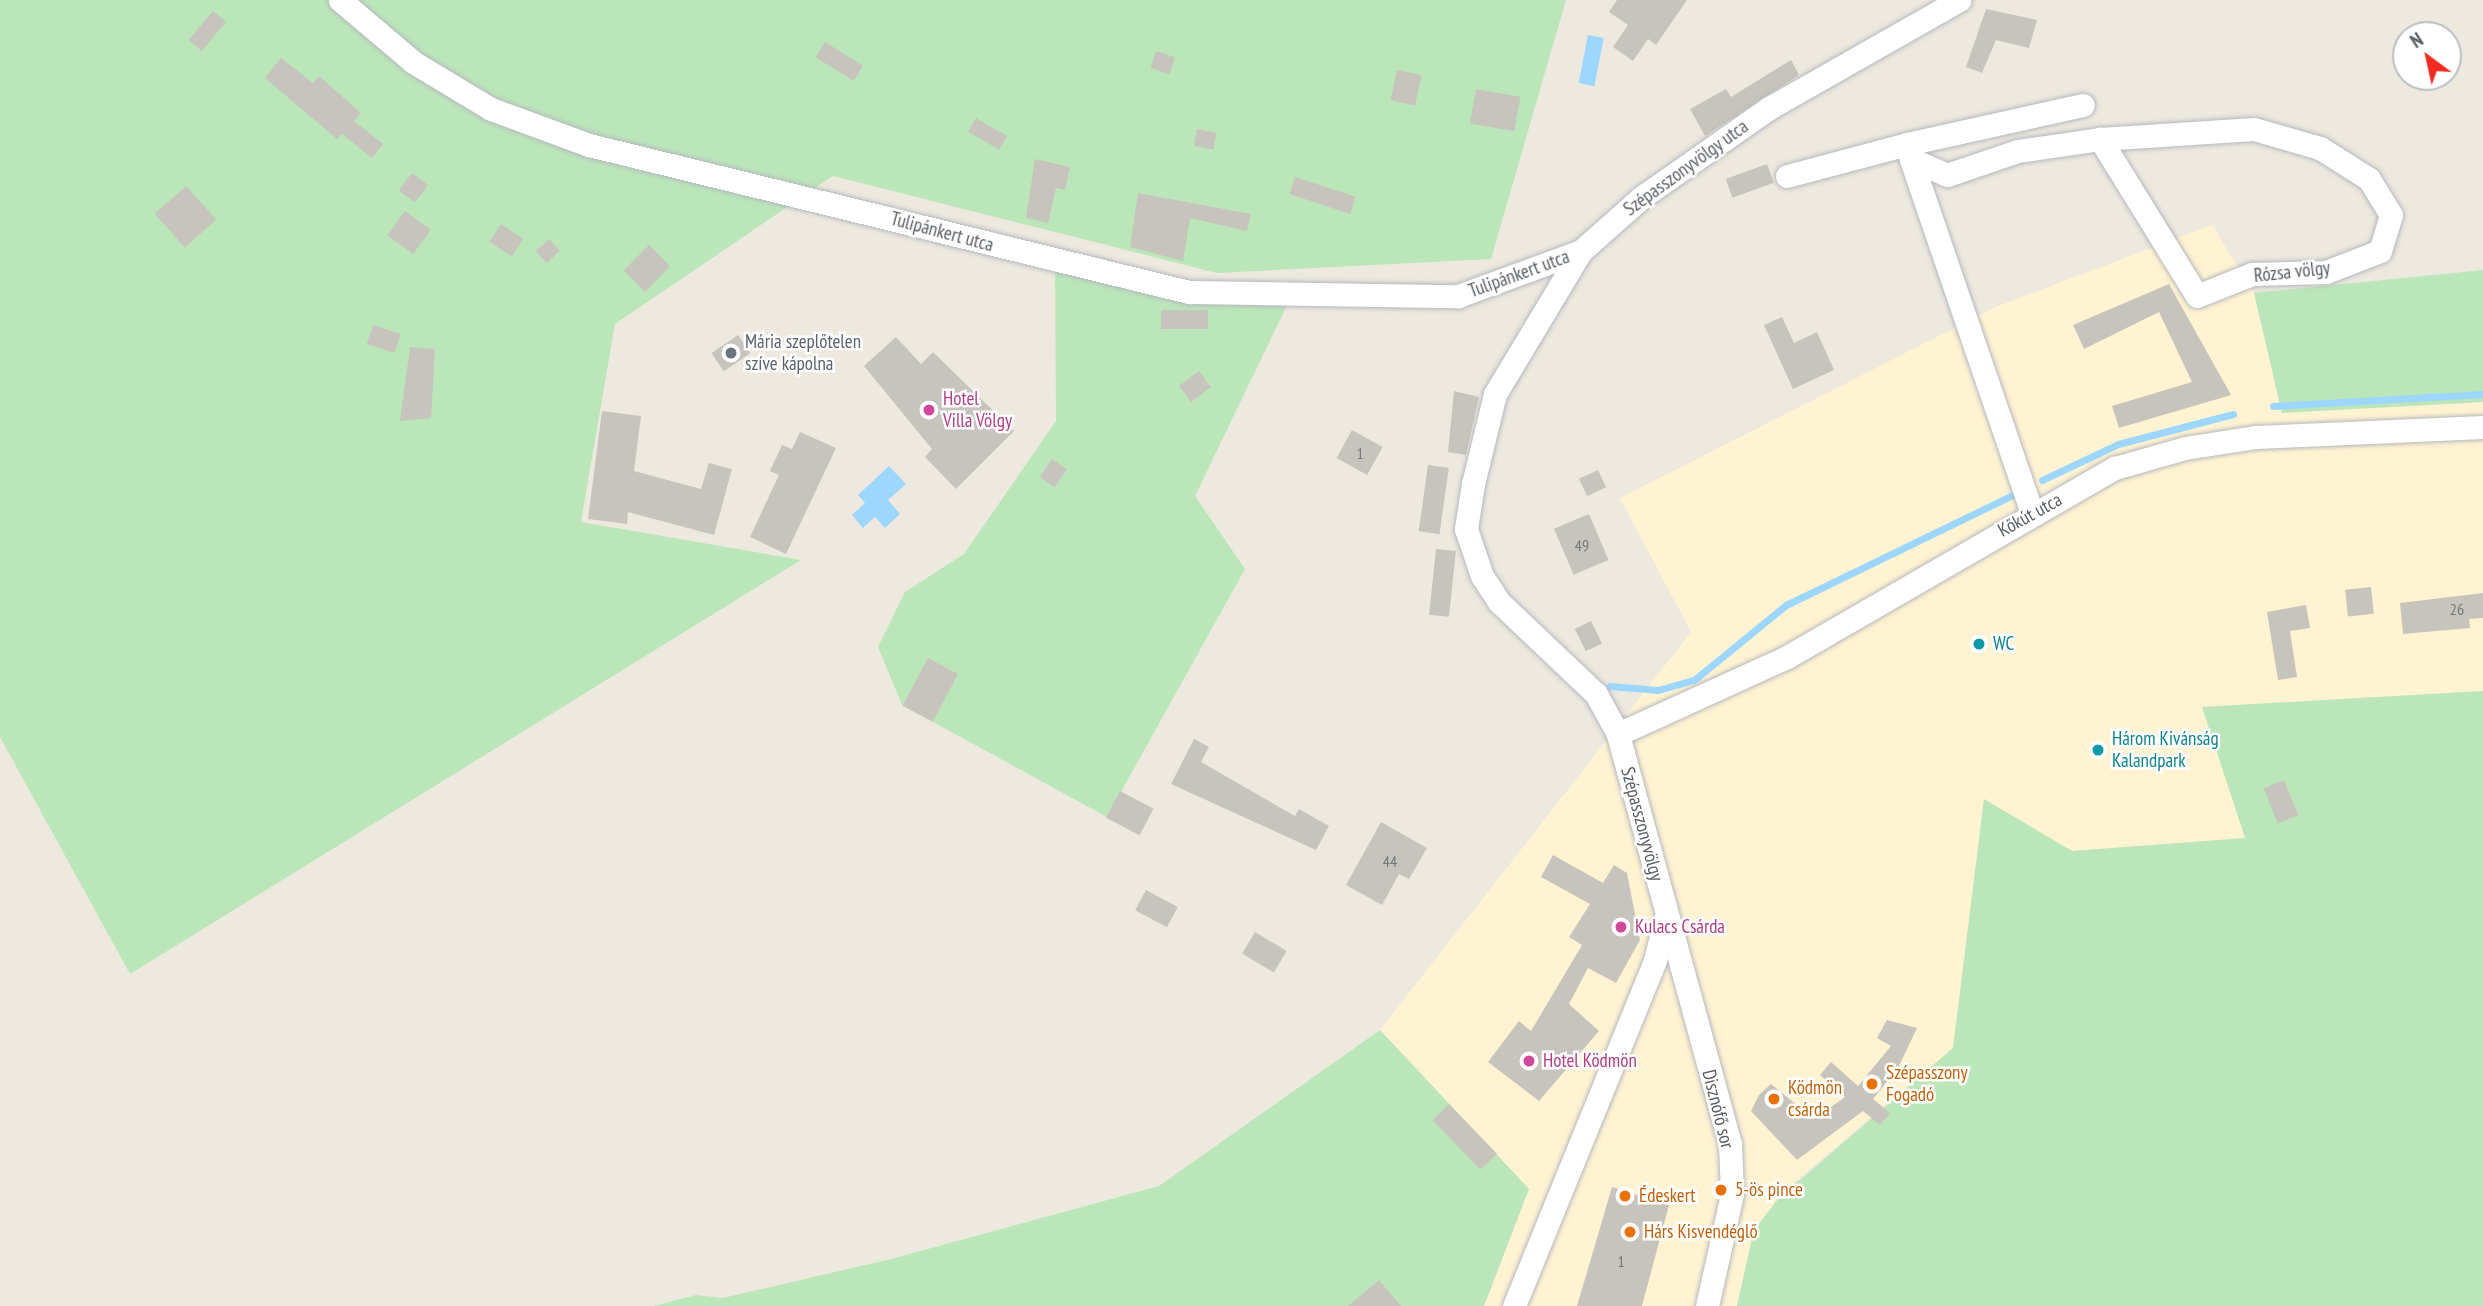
<!DOCTYPE html>
<meta charset="utf-8">
<style>
body{margin:0}
#map{position:relative;width:2483px;height:1306px;overflow:hidden;background:#ede9df;font-family:"PT Sans Narrow",sans-serif}
div>[style]{position:absolute}
.commercial>*{inset:0;background:#fff3d2}
.green>*{inset:0;background:#bbe6ba}
.water>*{inset:0;background:#9dd7ff;transform-origin:0 0}
.stream>*{height:7px;margin:-3.5px;padding:0 3.5px;transform-origin:3.5px;border-radius:3.5px;background:#9dd7ff}
.building>*{inset:0;background:#c7c4bd;transform-origin:0 0}
.roads{filter:drop-shadow(0 0 2px #b5b8bd) drop-shadow(0 0 2px #b5b8bd)}
.minor>*{height:23px;margin:-11.5px;padding:0 11.5px;transform-origin:11.5px;border-radius:11.5px;background:#fff}
.dots>*{width:19px;height:19px;translate:-50% -50%;box-sizing:border-box;border:4px solid #fff;border-radius:50%}
span{translate:-50% -50%;white-space:nowrap;text-align:center;line-height:1.15;-webkit-text-stroke:5px #fff;paint-order:stroke}
.number-label{font-size:16px;color:#747779}
.number-label span{-webkit-text-stroke-width:0}
.street-label{font-size:19px;color:#585d62}
.worship-label{font-size:19px;color:#5b616d}
.left{translate:0 -50%;text-align:left}
.hotel-label{font-size:19px;color:#b23c85}
.culture-label{font-size:19px;color:#0d838f}
.food-label{font-size:19px;color:#c56008}
.north{position:absolute;left:2392px;top:21px;width:70px;height:70px;box-sizing:border-box;background:#fff;border:2px solid #bcbec0;border-radius:50%;rotate:327deg;font-size:19px;font-weight:700;line-height:28px;text-align:center;color:#585d62}
.north::after{content:'';display:block;margin:auto;width:24px;height:32px;background:#f22a20;clip-path:polygon(50% 0,100% 100%,50% 72%,0 100%)}
</style>
<div id="map">
<div class="commercial">
<i style="clip-path:polygon(2212px 225px,2254px 293px,2282px 413px,2483px 402px,2483px 691px,2202px 707px,2246px 838px,2072px 851px,1984px 800px,1953px 1048px,1791px 1185px,1754px 1230px,1737px 1306px,1484px 1306px,1529px 1189px,1380px 1030px,1691px 632px,1620px 498px,1998px 306px)"></i>
</div>
<div class="green">
<i style="clip-path:polygon(0 0,1566px 0,1491px 259px,1217px 273px,833px 176px,615px 324px,581px 522px,801px 560px,130px 974px,0 737px)"></i>
<i style="clip-path:polygon(1055px 262px,1291px 297px,1195px 496px,1245px 569px,1107px 817px,902px 705px,878px 647px,905px 592px,964px 554px,1056px 421px)"></i>
<i style="clip-path:polygon(2483px 270px,2483px 402px,2282px 413px,2254px 293px)"></i>
<i style="clip-path:polygon(2483px 691px,2483px 1306px,1737px 1306px,1754px 1230px,1778px 1199px,1953px 1048px,1984px 799px,2072px 851px,2245px 838px,2202px 707px)"></i>
<i style="clip-path:polygon(1380px 1030px,1529px 1189px,1484px 1306px,654px 1306px,696px 1295px,723px 1298px,891px 1259px,1159px 1186px)"></i>
</div>
<div class="water">
<i style="left:1588px;top:35px;width:16px;height:49px;rotate:11deg"></i>
<i style="clip-path:polygon(889px 466px,906px 484px,888px 500px,900px 514px,885px 528px,875px 517px,863px 528px,852px 515px,865px 503px,858px 495px)"></i>
</div>
<div class="stream">
<i style="left:2273px;top:406px;width:210px;rotate:-3.3deg"></i>
<i style="left:2042px;top:480px;width:84px;rotate:-25.3deg"></i>
<i style="left:2118px;top:444px;width:119px;rotate:-14.6deg"></i>
<i style="left:1610px;top:686px;width:48px;rotate:4.8deg"></i>
<i style="left:1658px;top:690px;width:37px;rotate:-16deg"></i>
<i style="left:1694px;top:680px;width:119px;rotate:-39.2deg"></i>
<i style="left:1786px;top:605px;width:257px;rotate:-25.9deg"></i>
</div>
<div class="building">
<i style="clip-path:polygon(1617px 0,1687px 0,1656px 45px,1648px 39px,1633px 61px,1613px 47px,1628px 25px,1609px 12px)"></i>
<i style="clip-path:polygon(1986px 9px,2037px 20px,2029px 48px,1996px 40px,1982px 73px,1966px 67px)"></i>
<i style="left:213px;top:11px;width:17px;height:38px;rotate:40deg"></i>
<i style="left:825px;top:42px;width:45px;height:18px;rotate:32deg"></i>
<i style="left:1156px;top:51px;width:20px;height:18px;rotate:18deg"></i>
<i style="clip-path:polygon(281px 58px,313px 83px,319px 76px,361px 113px,354px 121px,383px 144px,372px 158px,342px 134px,337px 139px,265px 78px)"></i>
<i style="clip-path:polygon(1791px 60px,1799px 75px,1705px 136px,1690px 109px,1726px 89px,1731px 97px)"></i>
<i style="left:1397px;top:70px;width:25px;height:31px;rotate:12deg"></i>
<i style="left:1476px;top:89px;width:45px;height:35px;rotate:10deg"></i>
<i style="left:976px;top:118px;width:36px;height:16px;rotate:30deg"></i>
<i style="left:1197px;top:129px;width:20px;height:17px;rotate:11deg"></i>
<i style="clip-path:polygon(1035px 159px,1070px 167px,1065px 190px,1056px 188px,1048px 223px,1026px 218px)"></i>
<i style="left:1767px;top:164px;width:20px;height:44px;rotate:70deg"></i>
<i style="left:412px;top:173px;width:20px;height:22px;rotate:37deg"></i>
<i style="left:1295px;top:177px;width:64px;height:18px;rotate:18deg"></i>
<i style="left:186px;top:186px;width:45px;height:42px;rotate:48deg"></i>
<i style="clip-path:polygon(1138px 193px,1251px 214px,1247px 231px,1190px 218px,1183px 261px,1130px 247px)"></i>
<i style="left:405px;top:211px;width:32px;height:30px;rotate:36deg"></i>
<i style="left:501px;top:224px;width:27px;height:21px;rotate:34deg"></i>
<i style="left:549px;top:239px;width:16px;height:18px;rotate:47deg"></i>
<i style="left:649px;top:245px;width:30px;height:36px;rotate:45deg"></i>
<i style="clip-path:polygon(2169px 284px,2231px 395px,2119px 428px,2112px 406px,2192px 382px,2159px 312px,2084px 349px,2073px 325px)"></i>
<i style="left:1161px;top:310px;width:47px;height:19px"></i>
<i style="clip-path:polygon(1782px 317px,1794px 343px,1817px 332px,1834px 370px,1793px 389px,1764px 325px)"></i>
<i style="left:373px;top:325px;width:29px;height:20px;rotate:18deg"></i>
<i style="left:738px;top:335px;width:22px;height:32px;rotate:56deg"></i>
<i style="clip-path:polygon(896px 337px,921px 364px,933px 352px,1014px 431px,956px 489px,925px 457px,932px 449px,864px 366px)"></i>
<i style="clip-path:polygon(410px 347px,435px 349px,431px 418px,400px 421px)"></i>
<i style="left:1199px;top:371px;width:20px;height:25px;rotate:53deg"></i>
<i style="clip-path:polygon(1454px 391px,1479px 397px,1466px 455px,1448px 452px)"></i>
<i style="clip-path:polygon(602px 411px,641px 416px,634px 471px,701px 489px,709px 463px,732px 469px,714px 535px,628px 512px,627px 524px,588px 519px)"></i>
<i style="left:1352px;top:430px;width:35px;height:32px;rotate:29deg"></i>
<i style="clip-path:polygon(800px 432px,836px 448px,786px 554px,750px 537px,779px 475px,770px 471px,782px 445px,792px 449px)"></i>
<i style="left:1052px;top:459px;width:18px;height:22px;rotate:34deg"></i>
<i style="left:1428px;top:465px;width:21px;height:67px;rotate:8deg"></i>
<i style="left:1598px;top:470px;width:19px;height:21px;rotate:65deg"></i>
<i style="left:1589px;top:514px;width:50px;height:38px;rotate:67deg"></i>
<i style="left:1436px;top:549px;width:20px;height:66px;rotate:6deg"></i>
<i style="left:2371px;top:587px;width:27px;height:26px;rotate:84deg"></i>
<i style="clip-path:polygon(2483px 593px,2483px 618px,2469px 619px,2470px 628px,2403px 634px,2400px 603px)"></i>
<i style="clip-path:polygon(2306px 605px,2310px 628px,2290px 631px,2297px 677px,2278px 680px,2267px 612px)"></i>
<i style="left:1591px;top:621px;width:25px;height:18px;rotate:64deg"></i>
<i style="left:928px;top:658px;width:34px;height:54px;rotate:28deg"></i>
<i style="clip-path:polygon(1194px 739px,1209px 747px,1201px 762px,1295px 816px,1299px 809px,1329px 826px,1316px 850px,1171px 784px)"></i>
<i style="left:2284px;top:780px;width:38px;height:22px;rotate:68deg"></i>
<i style="left:1120px;top:791px;width:38px;height:30px;rotate:28deg"></i>
<i style="clip-path:polygon(1381px 822px,1427px 848px,1409px 879px,1399px 874px,1382px 905px,1346px 885px)"></i>
<i style="clip-path:polygon(1553px 855px,1603px 883px,1614px 865px,1627px 873px,1640px 940px,1616px 983px,1588px 968px,1569px 1004px,1599px 1031px,1539px 1101px,1488px 1062px,1519px 1021px,1531px 1031px,1582px 945px,1569px 937px,1590px 904px,1541px 877px)"></i>
<i style="left:1146px;top:890px;width:36px;height:23px;rotate:28deg"></i>
<i style="left:1255px;top:932px;width:37px;height:25px;rotate:31deg"></i>
<i style="clip-path:polygon(1887px 1020px,1917px 1028px,1898px 1068px,1873px 1099px,1890px 1113px,1880px 1125px,1863px 1111px,1797px 1160px,1751px 1111px,1759px 1095px,1771px 1084px,1814px 1119px,1845px 1097px,1820px 1075px,1831px 1062px,1858px 1086px,1891px 1046px,1877px 1038px)"></i>
<i style="left:1449px;top:1104px;width:69px;height:23px;rotate:46deg"></i>
<i style="clip-path:polygon(1612px 1187px,1669px 1205px,1642px 1306px,1577px 1306px)"></i>
<i style="clip-path:polygon(1379px 1280px,1401px 1306px,1348px 1306px)"></i>
</div>
<div class="roads">
<div class="minor">
<i style="left:340px;top:0;width:96px;rotate:40.3deg"></i>
<i style="left:413px;top:62px;width:91px;rotate:31.1deg"></i>
<i style="left:491px;top:109px;width:104px;rotate:20.2deg"></i>
<i style="left:589px;top:145px;width:618px;rotate:13.77deg"></i>
<i style="left:1189px;top:292px;width:269px;rotate:0.9deg"></i>
<i style="left:1458px;top:296px;width:131px;rotate:-20.1deg"></i>
<i style="left:2254px;top:129px;width:69px;rotate:16.1deg"></i>
<i style="left:2320px;top:148px;width:58px;rotate:32.3deg"></i>
<i style="left:2369px;top:179px;width:42px;rotate:58.6deg"></i>
<i style="left:2391px;top:215px;width:38px;rotate:107deg"></i>
<i style="left:2380px;top:251px;width:58px;rotate:158.7deg"></i>
<i style="left:2326px;top:272px;width:74px;rotate:178.5deg"></i>
<i style="left:2252px;top:274px;width:59px;rotate:158.2deg"></i>
<i style="left:2197px;top:296px;width:185px;rotate:-121.7deg"></i>
<i style="left:2100px;top:139px;width:154px;rotate:-3.7deg"></i>
<i style="left:1907px;top:144px;width:180px;rotate:-12.5deg"></i>
<i style="left:1787px;top:176px;width:124px;rotate:-14.9deg"></i>
<i style="left:1907px;top:144px;width:16px;rotate:75deg"></i>
<i style="left:2032px;top:513px;width:374px;rotate:-108.9deg"></i>
<i style="left:1911px;top:159px;width:39px;rotate:24deg"></i>
<i style="left:1947px;top:175px;width:75px;rotate:-18.7deg"></i>
<i style="left:2018px;top:151px;width:83px;rotate:-8.3deg"></i>
<i style="left:1618px;top:734px;width:186px;rotate:-24.5deg"></i>
<i style="left:1787px;top:657px;width:379px;rotate:-30deg"></i>
<i style="left:2115px;top:468px;width:73px;rotate:-15.9deg"></i>
<i style="left:2185px;top:448px;width:72px;rotate:-8.8deg"></i>
<i style="left:2256px;top:437px;width:227px;rotate:-2.5deg"></i>
<i style="left:1514px;top:1306px;width:374px;rotate:-67.8deg"></i>
<i style="left:1655px;top:960px;width:44px;rotate:-75.7deg"></i>
<i style="left:1707px;top:1306px;width:115px;rotate:-77.4deg"></i>
<i style="left:1732px;top:1194px;width:50px;rotate:-92.3deg"></i>
<i style="left:1730px;top:1144px;width:425px;rotate:-105.3deg"></i>
<i style="left:1618px;top:734px;width:46px;rotate:-118.8deg"></i>
<i style="left:1596px;top:694px;width:134px;rotate:-136.5deg"></i>
<i style="left:1499px;top:602px;width:31px;rotate:-123deg"></i>
<i style="left:1482px;top:576px;width:50px;rotate:-108.8deg"></i>
<i style="left:1466px;top:529px;width:46px;rotate:-81.2deg"></i>
<i style="left:1473px;top:484px;width:93px;rotate:-76.3deg"></i>
<i style="left:1495px;top:394px;width:167px;rotate:-59deg"></i>
<i style="left:1581px;top:251px;width:81px;rotate:-41.5deg"></i>
<i style="left:1642px;top:197px;width:155px;rotate:-35deg"></i>
<i style="left:1769px;top:108px;width:219px;rotate:-29.6deg"></i>
</div>
</div>
<div class="dots">
<i style="left:731px;top:353px;background:#6b7280"></i>
<i style="left:929px;top:410px;background:#d1479c"></i>
<i style="left:1979px;top:644px;background:#0f9aa8"></i>
<i style="left:2098px;top:750px;background:#0f9aa8"></i>
<i style="left:1621px;top:927px;background:#d1479c"></i>
<i style="left:1529px;top:1061px;background:#d1479c"></i>
<i style="left:1872px;top:1084px;background:#e8710a"></i>
<i style="left:1774px;top:1099px;background:#e8710a"></i>
<i style="left:1721px;top:1190px;background:#e8710a"></i>
<i style="left:1625px;top:1196px;background:#e8710a"></i>
<i style="left:1630px;top:1232px;background:#e8710a"></i>
</div>
<div class="number-label">
<span style="left:1360px;top:453px">1</span>
<span style="left:1582px;top:545px">49</span>
<span style="left:2457px;top:609px">26</span>
<span style="left:1390px;top:861px">44</span>
<span style="left:1621px;top:1261px">1</span>
</div>
<div class="street-label">
<span style="left:1686px;top:168px;rotate:-36deg">Szépasszonyvölgy utca</span>
<span style="left:942px;top:232px;rotate:15deg">Tulipánkert utca</span>
<span style="left:2292px;top:272px;rotate:-6deg">Rózsa völgy</span>
<span style="left:1519px;top:274px;rotate:-20deg">Tulipánkert utca</span>
<span style="left:2030px;top:515px;rotate:-29deg">Kőkút utca</span>
<span style="left:1642px;top:824px;rotate:75deg">Szépasszonyvölgy</span>
<span style="left:1718px;top:1109px;rotate:76deg">Disznófő sor</span>
</div>
<div class="worship-label">
<span class="left" style="left:745px;top:353px">Mária szeplőtelen<br>szíve kápolna</span>
</div>
<div class="hotel-label">
<span class="left" style="left:943px;top:410px">Hotel<br>Villa Völgy</span>
<span class="left" style="left:1635px;top:927px">Kulacs Csárda</span>
<span class="left" style="left:1543px;top:1061px">Hotel Ködmön</span>
</div>
<div class="culture-label">
<span class="left" style="left:1993px;top:644px">WC</span>
<span class="left" style="left:2112px;top:750px">Három Kivánság<br>Kalandpark</span>
</div>
<div class="food-label">
<span class="left" style="left:1886px;top:1084px">Szépasszony<br>Fogadó</span>
<span class="left" style="left:1788px;top:1099px">Ködmön<br>csárda</span>
<span class="left" style="left:1735px;top:1190px">5-ös pince</span>
<span class="left" style="left:1639px;top:1196px">Édeskert</span>
<span class="left" style="left:1644px;top:1232px">Hárs Kisvendéglő</span>
</div>
<div class="north">N</div>
</div>
